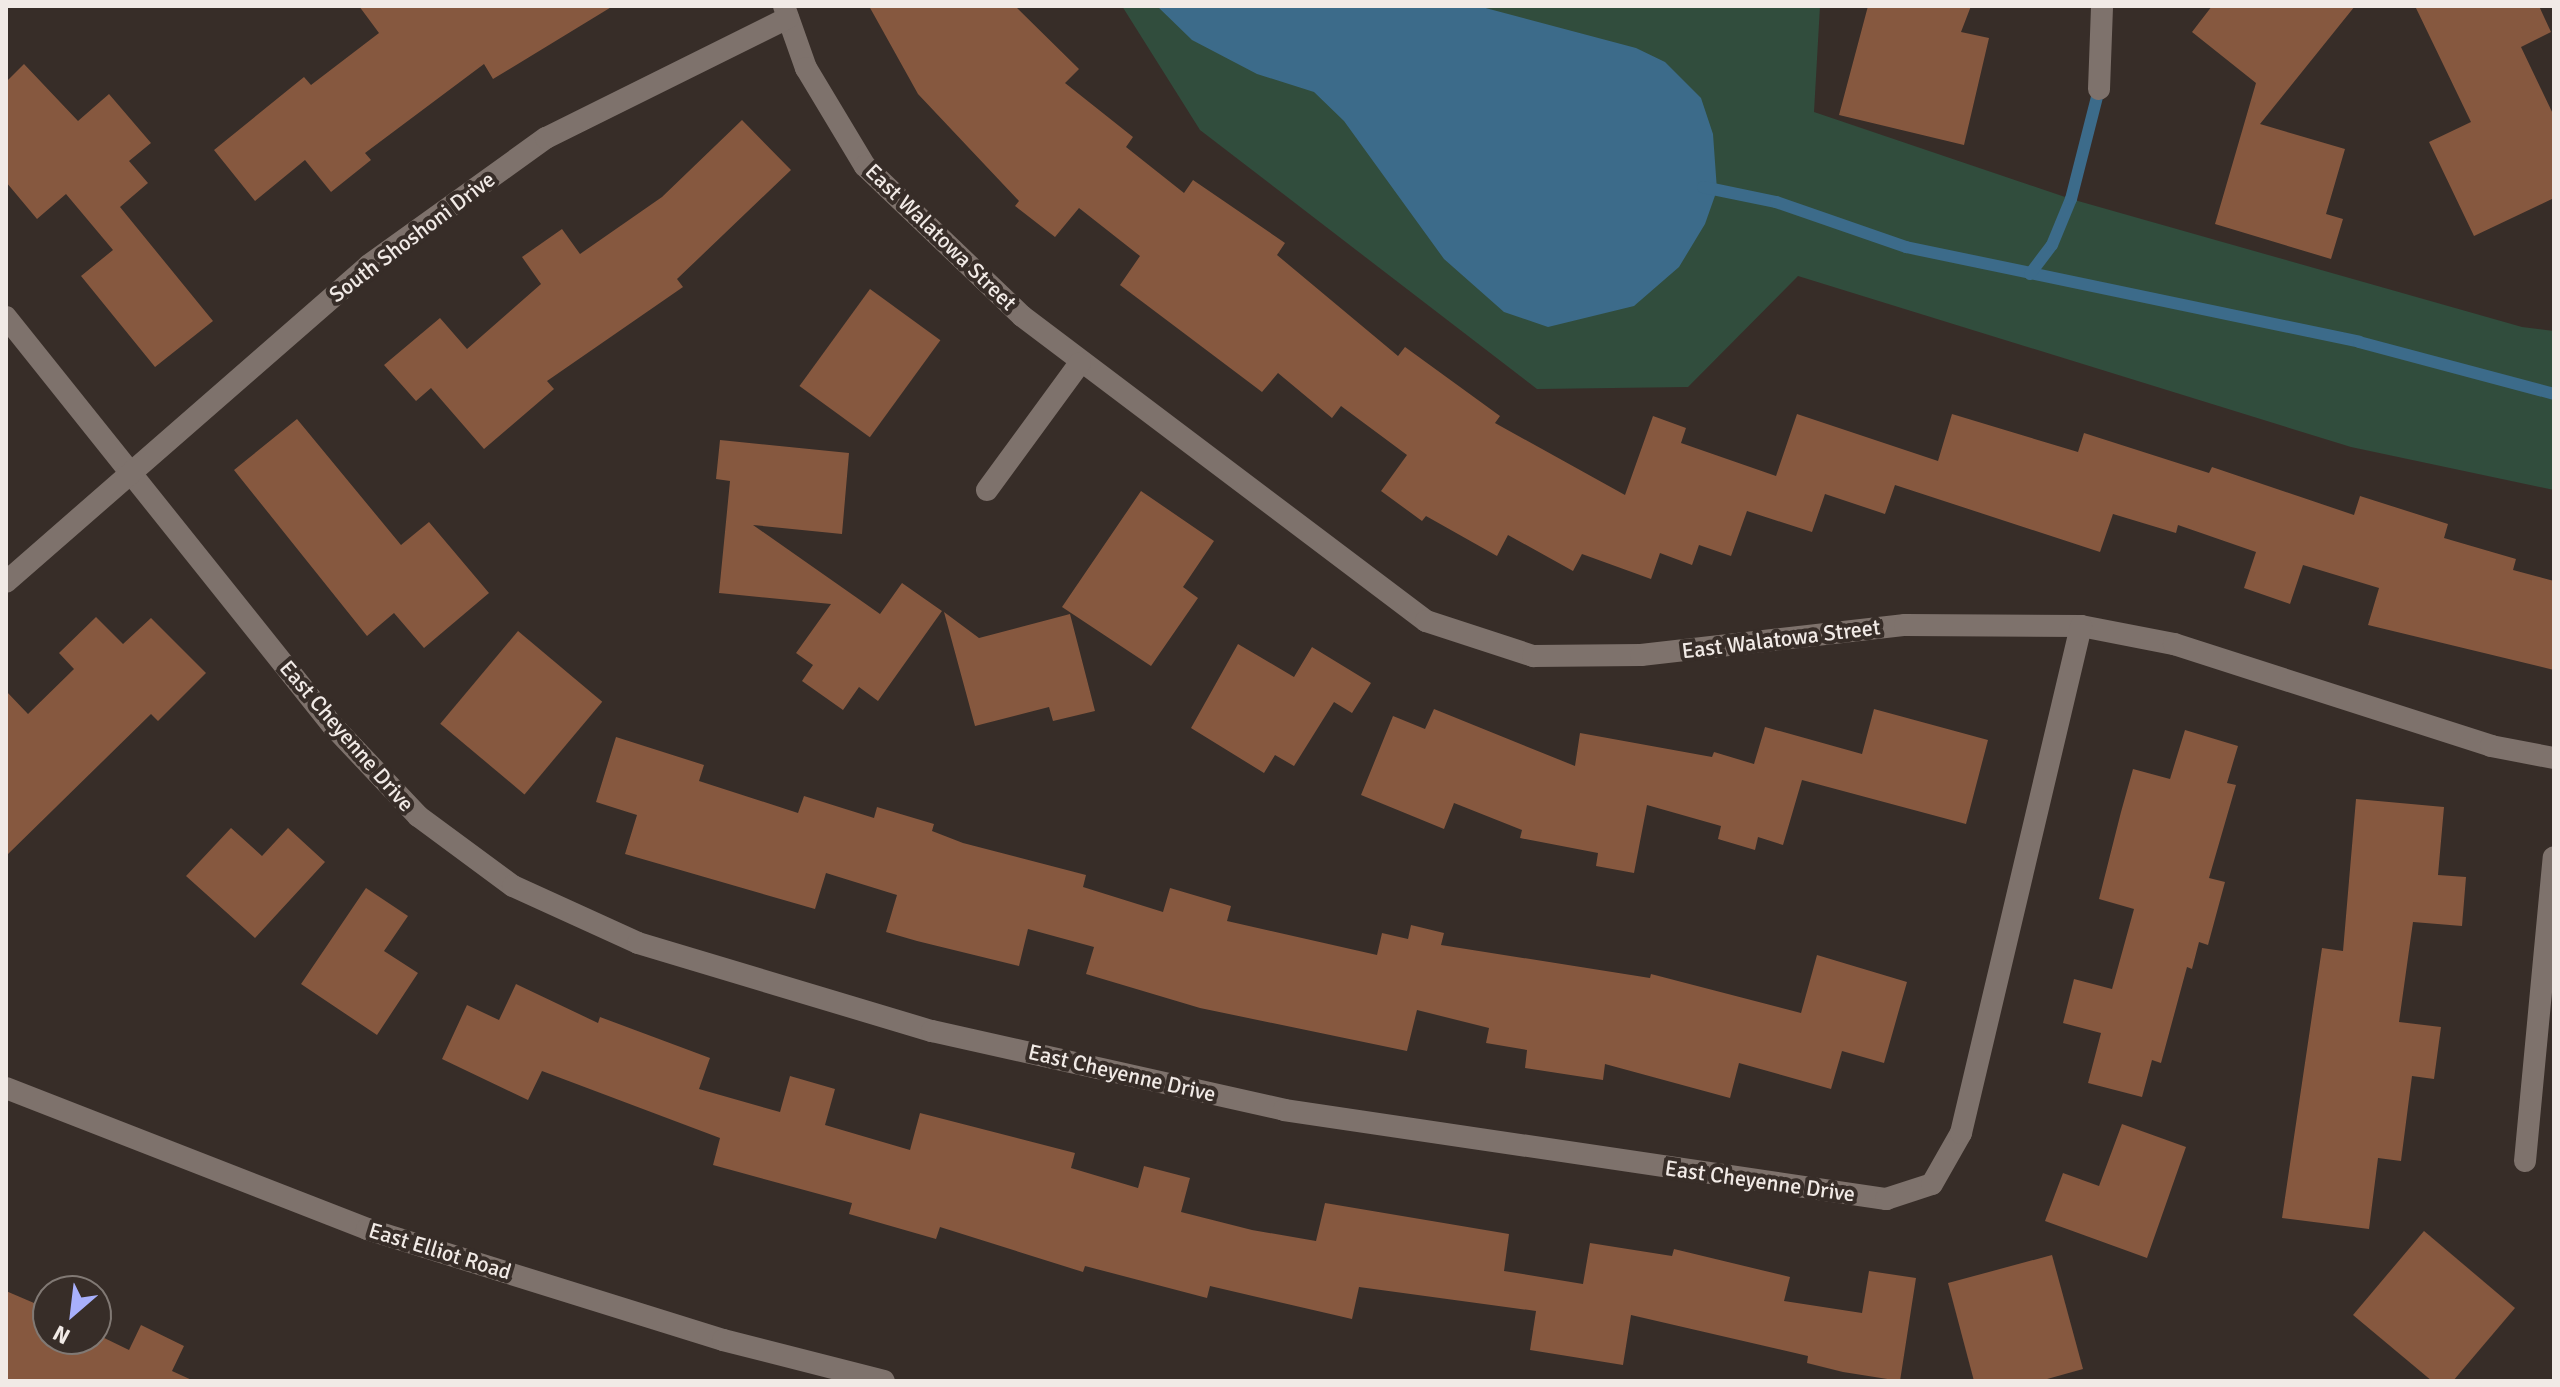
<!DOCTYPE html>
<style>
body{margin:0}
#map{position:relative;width:2560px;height:1387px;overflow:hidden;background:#372d28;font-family:Signika,sans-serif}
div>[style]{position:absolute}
.green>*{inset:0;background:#314d3d}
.water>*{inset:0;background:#3c6b8a}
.stream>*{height:12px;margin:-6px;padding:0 6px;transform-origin:6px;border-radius:6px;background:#3c6b8a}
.building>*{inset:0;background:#86583f;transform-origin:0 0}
.minor>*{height:22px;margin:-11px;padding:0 11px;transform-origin:11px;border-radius:11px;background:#7e726c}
.secondary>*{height:22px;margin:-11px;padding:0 11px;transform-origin:11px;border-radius:11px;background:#7e726c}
span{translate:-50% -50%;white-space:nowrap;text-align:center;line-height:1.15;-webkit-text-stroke:8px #372d28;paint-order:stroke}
.street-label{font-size:22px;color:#f1eae6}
.frame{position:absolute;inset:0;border:8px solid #f1eae6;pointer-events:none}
.north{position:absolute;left:32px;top:1275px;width:80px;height:80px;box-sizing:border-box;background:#372d28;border:2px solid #817974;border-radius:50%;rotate:208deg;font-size:22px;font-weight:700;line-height:32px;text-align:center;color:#f1eae6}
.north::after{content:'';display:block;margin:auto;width:28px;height:36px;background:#a8b0fc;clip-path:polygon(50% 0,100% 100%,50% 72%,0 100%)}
</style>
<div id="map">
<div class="green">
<i style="clip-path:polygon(1122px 6px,1820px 6px,1814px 112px,2071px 199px,2522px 327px,2554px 331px,2554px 490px,2351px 447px,1798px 276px,1688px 387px,1537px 389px,1200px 130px)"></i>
</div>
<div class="water">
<i style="clip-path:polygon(1157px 6px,1478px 6px,1636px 48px,1665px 62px,1701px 98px,1713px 134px,1717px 190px,1705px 224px,1679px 267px,1634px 306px,1548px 327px,1504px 312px,1444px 259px,1344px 121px,1314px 92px,1257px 74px,1192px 40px)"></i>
</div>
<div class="stream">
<i style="left:1703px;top:187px;width:75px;rotate:11.6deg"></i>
<i style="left:1776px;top:202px;width:138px;rotate:19.1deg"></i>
<i style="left:1906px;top:247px;width:463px;rotate:11.8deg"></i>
<i style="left:2359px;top:342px;width:202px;rotate:14.9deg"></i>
<i style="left:2030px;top:274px;width:36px;rotate:-53deg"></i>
<i style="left:2052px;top:245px;width:50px;rotate:-67.6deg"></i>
<i style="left:2071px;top:199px;width:114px;rotate:-75.7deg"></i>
</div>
<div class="building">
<i style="clip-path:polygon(359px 6px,613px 6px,493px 79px,484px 64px,365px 153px,371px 160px,331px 192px,305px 160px,255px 201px,214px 150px,304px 77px,311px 85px,379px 33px)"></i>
<i style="clip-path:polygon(869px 6px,1015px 6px,1079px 69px,1065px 83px,1133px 137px,1126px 147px,1184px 193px,1193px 180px,1285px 243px,1277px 255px,1398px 356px,1405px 347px,1500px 416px,1495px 423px,1625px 495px,1653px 416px,1686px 428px,1681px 443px,1776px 476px,1797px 414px,1938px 461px,1952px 414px,2078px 452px,2084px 433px,2209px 473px,2212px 467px,2354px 515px,2360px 496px,2448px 524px,2444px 538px,2516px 559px,2513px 570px,2554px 581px,2554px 670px,2368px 625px,2379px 588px,2303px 565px,2290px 604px,2244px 588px,2256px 552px,2178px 525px,2176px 533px,2113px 514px,2100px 552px,1895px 485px,1885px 514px,1825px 494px,1812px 532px,1747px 511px,1731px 556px,1699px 545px,1692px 565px,1660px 553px,1651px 579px,1582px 554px,1573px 571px,1508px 535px,1497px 556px,1426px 516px,1422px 521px,1381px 491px,1407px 455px,1341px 406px,1332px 418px,1278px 373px,1262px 392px,1120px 285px,1140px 256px,1079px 208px,1055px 237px,1015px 206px,1019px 201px,918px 94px)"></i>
<i style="clip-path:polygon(1868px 6px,1971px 6px,1961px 32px,1989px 38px,1964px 145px,1839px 115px)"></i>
<i style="clip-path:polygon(2212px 6px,2355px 6px,2260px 124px,2345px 149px,2326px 214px,2343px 219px,2331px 259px,2215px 224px,2256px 83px,2192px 32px)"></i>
<i style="clip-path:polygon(2415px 6px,2539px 6px,2551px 32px,2521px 47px,2554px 116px,2554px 198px,2474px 236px,2429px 142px,2471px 122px)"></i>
<i style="clip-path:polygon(24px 64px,78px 121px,109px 94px,151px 143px,129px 161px,148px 183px,120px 207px,213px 321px,155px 367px,81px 276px,113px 250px,66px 194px,37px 219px,6px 182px,6px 82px)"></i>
<i style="clip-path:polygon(742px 120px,791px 170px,677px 279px,683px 287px,547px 381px,554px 389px,484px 449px,431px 388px,416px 401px,384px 365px,440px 318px,467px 349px,541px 284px,522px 257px,562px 229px,580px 254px,662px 197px)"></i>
<i style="left:870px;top:289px;width:87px;height:120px;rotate:36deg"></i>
<i style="clip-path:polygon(297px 419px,401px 545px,429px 522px,489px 593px,424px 648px,394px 613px,367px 636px,234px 470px)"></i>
<i style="clip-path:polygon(720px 440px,849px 453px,842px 534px,753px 525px,880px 614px,902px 583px,942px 611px,878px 701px,859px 687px,843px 710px,802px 681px,813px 665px,796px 653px,831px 604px,719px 593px,730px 481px,716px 479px)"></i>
<i style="clip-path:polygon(1141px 491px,1214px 541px,1183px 587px,1198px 598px,1151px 666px,1062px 607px)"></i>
<i style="clip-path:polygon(944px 612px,979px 638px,1070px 614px,1095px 711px,1053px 721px,1049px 707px,975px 726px)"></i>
<i style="clip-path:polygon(96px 617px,123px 644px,151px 618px,206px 673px,158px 721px,151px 714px,6px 856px,6px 691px,28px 714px,74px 669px,59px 653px)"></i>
<i style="left:518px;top:631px;width:110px;height:121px;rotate:40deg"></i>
<i style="clip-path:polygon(1238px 644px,1294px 677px,1312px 647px,1371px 683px,1352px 713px,1334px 702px,1294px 766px,1275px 755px,1264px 773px,1191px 728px)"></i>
<i style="clip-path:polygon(1434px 709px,1575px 766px,1580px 733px,1712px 757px,1714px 752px,1754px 764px,1765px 727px,1862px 754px,1874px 709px,1988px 740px,1966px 824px,1802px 780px,1783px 845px,1758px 837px,1755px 850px,1718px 839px,1721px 826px,1647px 805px,1634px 873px,1596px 866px,1598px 853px,1520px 838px,1522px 830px,1454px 803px,1444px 829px,1361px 795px,1393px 716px,1425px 729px)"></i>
<i style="clip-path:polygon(2185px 730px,2238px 746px,2227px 783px,2236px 785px,2209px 878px,2225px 882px,2208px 945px,2199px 942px,2192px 969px,2187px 967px,2161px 1063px,2152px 1060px,2142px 1097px,2088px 1083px,2101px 1033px,2063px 1023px,2074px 979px,2112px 989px,2134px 909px,2099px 899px,2121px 812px,2133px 769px,2170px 779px)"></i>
<i style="clip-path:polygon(616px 737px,704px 765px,699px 781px,798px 813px,804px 796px,874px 818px,877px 807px,934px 824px,932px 831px,963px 843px,1086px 875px,1083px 887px,1163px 912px,1170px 888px,1231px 906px,1227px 921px,1377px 955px,1382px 933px,1408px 939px,1411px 925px,1444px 933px,1441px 945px,1650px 978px,1651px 974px,1801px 1013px,1817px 955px,1907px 982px,1884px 1063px,1842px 1051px,1831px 1089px,1739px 1063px,1730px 1098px,1605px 1064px,1603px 1080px,1525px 1068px,1527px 1050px,1486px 1043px,1489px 1028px,1417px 1010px,1407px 1051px,1200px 1008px,1086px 974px,1094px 947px,1028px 929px,1019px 966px,917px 941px,886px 932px,897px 895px,826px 873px,815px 909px,625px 854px,637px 815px,596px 802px)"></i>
<i style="clip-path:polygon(2356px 799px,2444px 807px,2438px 875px,2466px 877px,2462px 926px,2413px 922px,2399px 1022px,2441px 1027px,2434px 1079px,2412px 1076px,2401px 1161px,2378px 1158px,2369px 1229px,2282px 1218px,2322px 948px,2343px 951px)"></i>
<i style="clip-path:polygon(231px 828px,262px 856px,288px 828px,325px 862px,255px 938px,186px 876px)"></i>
<i style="clip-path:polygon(366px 888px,408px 916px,384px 951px,418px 973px,377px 1035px,301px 984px)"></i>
<i style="clip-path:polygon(516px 984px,598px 1023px,600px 1017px,710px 1058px,699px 1089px,780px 1112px,790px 1076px,835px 1089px,825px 1125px,910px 1150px,920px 1113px,1075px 1153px,1071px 1168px,1138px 1188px,1144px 1166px,1190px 1178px,1181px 1212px,1252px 1230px,1316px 1241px,1325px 1203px,1509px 1234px,1504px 1271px,1583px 1284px,1590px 1243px,1672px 1256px,1674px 1249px,1790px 1277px,1784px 1301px,1862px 1313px,1869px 1271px,1916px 1278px,1900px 1381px,1843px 1372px,1807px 1363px,1808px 1356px,1631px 1315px,1623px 1365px,1530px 1350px,1536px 1311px,1359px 1287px,1352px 1319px,1210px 1286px,1207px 1298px,1085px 1266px,1083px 1272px,940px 1227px,936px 1239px,849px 1214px,852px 1203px,713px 1165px,720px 1138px,542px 1071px,528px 1100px,442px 1059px,467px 1005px,499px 1020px)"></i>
<i style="clip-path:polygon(2122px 1124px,2186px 1147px,2147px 1258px,2045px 1221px,2063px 1173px,2099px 1186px)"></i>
<i style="clip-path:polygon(2424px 1231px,2515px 1308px,2453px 1381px,2432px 1381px,2353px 1315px)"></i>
<i style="clip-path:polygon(2052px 1255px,2083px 1369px,2040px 1381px,1974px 1381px,1948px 1283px)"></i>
<i style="clip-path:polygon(6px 1291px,48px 1309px,48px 1339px,96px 1339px,96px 1334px,129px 1350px,141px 1325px,184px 1346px,172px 1371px,194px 1381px,6px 1381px)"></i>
</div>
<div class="minor">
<i style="left:784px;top:6px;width:66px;rotate:70.5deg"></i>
<i style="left:806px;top:68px;width:114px;rotate:59deg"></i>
<i style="left:865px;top:166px;width:217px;rotate:43.7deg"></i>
<i style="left:1022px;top:316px;width:506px;rotate:37.05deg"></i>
<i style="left:1426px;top:621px;width:113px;rotate:18.1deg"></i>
<i style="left:1533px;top:656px;width:108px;rotate:-0.5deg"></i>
<i style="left:1641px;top:655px;width:266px;rotate:-6.5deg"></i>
<i style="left:1905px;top:625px;width:176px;rotate:0.3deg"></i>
<i style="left:2081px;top:626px;width:95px;rotate:11deg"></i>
<i style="left:2174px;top:644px;width:333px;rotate:17.8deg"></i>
<i style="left:2491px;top:746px;width:64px;rotate:10.8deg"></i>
<i style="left:2099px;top:89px;width:83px;rotate:-87.9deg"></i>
<i style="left:6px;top:317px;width:524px;rotate:51.36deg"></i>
<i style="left:333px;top:726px;width:124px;rotate:46.6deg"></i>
<i style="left:418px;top:816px;width:118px;rotate:36.4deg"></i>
<i style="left:513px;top:886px;width:137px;rotate:24.5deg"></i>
<i style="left:638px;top:943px;width:307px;rotate:16.7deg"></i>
<i style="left:932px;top:1031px;width:361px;rotate:12.6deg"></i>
<i style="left:1284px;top:1110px;width:609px;rotate:8.41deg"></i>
<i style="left:1886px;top:1199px;width:48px;rotate:-18.1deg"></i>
<i style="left:1932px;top:1184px;width:59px;rotate:-60.4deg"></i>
<i style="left:1961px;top:1133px;width:521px;rotate:-76.68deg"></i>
<i style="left:987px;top:490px;width:157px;rotate:-53.8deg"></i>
<i style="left:6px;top:582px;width:482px;rotate:-41.1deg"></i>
<i style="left:369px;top:265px;width:218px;rotate:-35.7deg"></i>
<i style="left:546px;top:138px;width:270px;rotate:-26.4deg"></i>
<i style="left:2525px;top:1161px;width:305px;rotate:-84.6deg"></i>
</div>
<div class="secondary">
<i style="left:6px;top:1088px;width:388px;rotate:21.3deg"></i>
<i style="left:367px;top:1229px;width:373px;rotate:17.3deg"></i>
<i style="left:723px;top:1340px;width:166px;rotate:14.3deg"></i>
</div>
<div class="street-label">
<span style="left:412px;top:237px;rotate:-37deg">South Shoshoni Drive</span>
<span style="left:941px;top:237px;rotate:44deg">East Walatowa Street</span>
<span style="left:1781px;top:639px;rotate:-7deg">East Walatowa Street</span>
<span style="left:347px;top:736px;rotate:49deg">East Cheyenne Drive</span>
<span style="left:1122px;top:1073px;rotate:13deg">East Cheyenne Drive</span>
<span style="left:1760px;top:1181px;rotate:8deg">East Cheyenne Drive</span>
<span style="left:440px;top:1251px;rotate:17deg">East Elliot Road</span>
</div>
<div class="frame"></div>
<div class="north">N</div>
</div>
